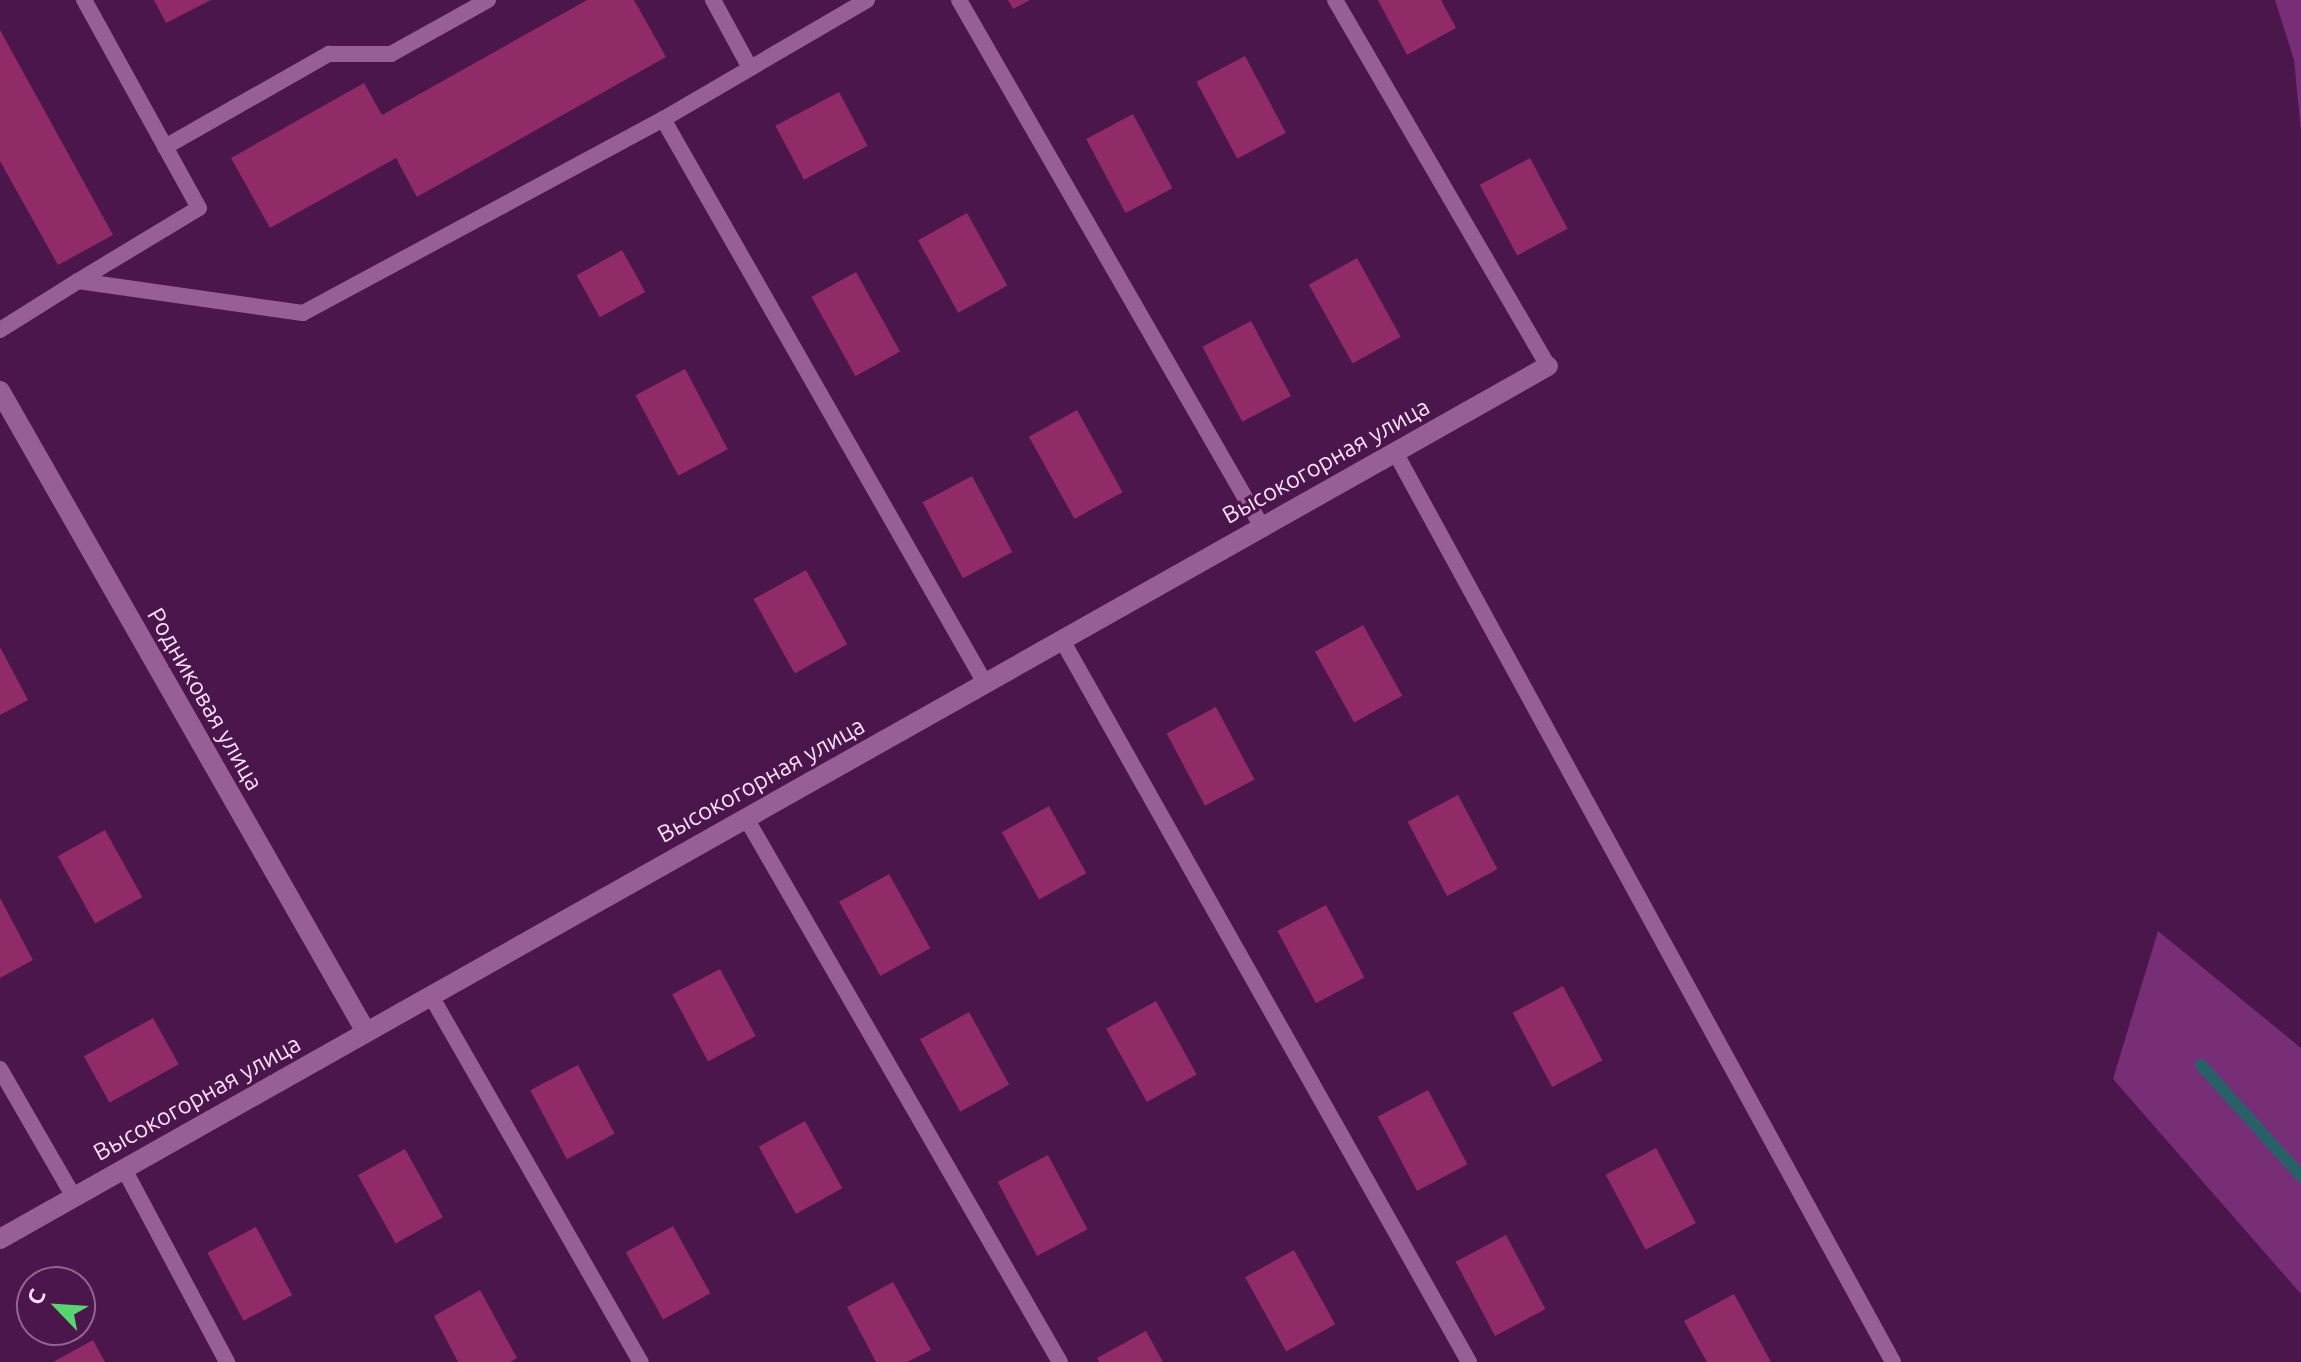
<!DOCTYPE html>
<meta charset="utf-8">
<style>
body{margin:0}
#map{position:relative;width:2301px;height:1362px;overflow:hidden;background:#4b164b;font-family:Ubuntu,sans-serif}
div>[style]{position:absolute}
.green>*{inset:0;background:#782e77}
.stream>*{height:12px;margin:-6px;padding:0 6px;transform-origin:6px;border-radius:6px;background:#286068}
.building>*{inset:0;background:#902b67;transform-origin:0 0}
.lane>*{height:16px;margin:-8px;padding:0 8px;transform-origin:8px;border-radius:8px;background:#985f96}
.street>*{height:20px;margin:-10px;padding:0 10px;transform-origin:10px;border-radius:10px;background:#985f96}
span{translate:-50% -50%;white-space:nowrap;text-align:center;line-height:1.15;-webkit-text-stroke:6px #4b164b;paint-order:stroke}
.street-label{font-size:24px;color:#fdddfb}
.north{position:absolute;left:16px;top:1266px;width:80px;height:80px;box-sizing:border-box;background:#4b164b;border:2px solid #926691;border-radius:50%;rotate:295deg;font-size:22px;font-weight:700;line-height:32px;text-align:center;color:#fdddfb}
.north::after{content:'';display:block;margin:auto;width:28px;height:36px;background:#56d671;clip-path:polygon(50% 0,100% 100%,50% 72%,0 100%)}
</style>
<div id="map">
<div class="green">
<i style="clip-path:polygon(2275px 0,2301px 0,2301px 131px,2294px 60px)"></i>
<i style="clip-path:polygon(2158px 931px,2301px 1048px,2301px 1294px,2113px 1079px)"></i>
</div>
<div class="stream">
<i style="left:2201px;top:1065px;width:149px;rotate:48deg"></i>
</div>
<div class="building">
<i style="clip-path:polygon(154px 0,211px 0,166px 23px)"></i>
<i style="clip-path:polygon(587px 0,634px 0,666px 57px,417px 197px,396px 158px,270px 228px,231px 158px,364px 83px,382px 115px)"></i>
<i style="clip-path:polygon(1008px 0,1030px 0,1013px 9px)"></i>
<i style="clip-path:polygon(1378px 0,1441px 0,1456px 28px,1407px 55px)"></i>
<i style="clip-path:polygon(0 30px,113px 235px,58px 265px,0 161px)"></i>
<i style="left:1245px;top:56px;width:87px;height:55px;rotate:62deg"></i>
<i style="left:839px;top:92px;width:61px;height:72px;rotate:62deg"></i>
<i style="left:1133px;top:114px;width:84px;height:53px;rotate:62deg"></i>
<i style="left:1530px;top:158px;width:80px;height:57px;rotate:62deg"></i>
<i style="left:967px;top:213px;width:83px;height:56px;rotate:61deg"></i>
<i style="left:622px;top:250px;width:48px;height:52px;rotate:61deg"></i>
<i style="left:1357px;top:258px;width:90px;height:55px;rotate:61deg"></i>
<i style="left:856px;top:272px;width:91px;height:51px;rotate:61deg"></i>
<i style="left:1251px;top:321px;width:85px;height:55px;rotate:62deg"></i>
<i style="left:685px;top:369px;width:91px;height:56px;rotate:62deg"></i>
<i style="left:1077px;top:410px;width:94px;height:55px;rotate:61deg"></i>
<i style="left:972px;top:476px;width:86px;height:56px;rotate:62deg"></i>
<i style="left:806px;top:570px;width:85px;height:60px;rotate:61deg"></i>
<i style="left:1363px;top:625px;width:81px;height:55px;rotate:61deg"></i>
<i style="clip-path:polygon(0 647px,28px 700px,0 715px)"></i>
<i style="left:1216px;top:707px;width:82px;height:56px;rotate:62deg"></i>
<i style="left:1458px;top:795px;width:84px;height:57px;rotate:62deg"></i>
<i style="left:1049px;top:806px;width:77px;height:54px;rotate:61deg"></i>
<i style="left:105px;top:830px;width:77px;height:54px;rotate:61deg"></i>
<i style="left:889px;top:874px;width:85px;height:57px;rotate:61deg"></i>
<i style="clip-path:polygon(0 898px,33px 960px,0 978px)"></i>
<i style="left:1326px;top:905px;width:82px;height:55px;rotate:62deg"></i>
<i style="left:720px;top:969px;width:76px;height:54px;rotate:62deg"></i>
<i style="left:1563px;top:986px;width:84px;height:57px;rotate:62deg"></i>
<i style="left:1156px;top:1001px;width:84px;height:57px;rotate:61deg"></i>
<i style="left:969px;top:1012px;width:83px;height:56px;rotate:61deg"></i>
<i style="left:153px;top:1018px;width:53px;height:79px;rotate:61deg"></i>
<i style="left:578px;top:1065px;width:78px;height:54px;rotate:62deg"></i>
<i style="left:1428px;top:1090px;width:84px;height:57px;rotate:62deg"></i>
<i style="left:805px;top:1121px;width:77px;height:53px;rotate:61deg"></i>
<i style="left:1656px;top:1148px;width:85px;height:57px;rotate:62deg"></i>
<i style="left:405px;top:1149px;width:78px;height:54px;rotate:61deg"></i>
<i style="left:1048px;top:1155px;width:84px;height:57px;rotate:62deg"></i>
<i style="left:673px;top:1226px;width:77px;height:54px;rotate:61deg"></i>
<i style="left:256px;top:1227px;width:77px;height:55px;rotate:62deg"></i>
<i style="left:1506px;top:1235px;width:84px;height:57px;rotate:62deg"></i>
<i style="left:1294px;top:1250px;width:85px;height:56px;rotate:61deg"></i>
<i style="clip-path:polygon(893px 1282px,931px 1350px,907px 1362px,876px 1362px,847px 1307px)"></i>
<i style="clip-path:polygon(480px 1290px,517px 1358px,510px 1362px,458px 1362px,434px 1316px)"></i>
<i style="clip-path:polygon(1734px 1294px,1771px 1362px,1707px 1362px,1684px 1321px)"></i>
<i style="clip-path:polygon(1146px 1331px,1163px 1362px,1099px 1362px,1097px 1358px)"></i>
<i style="clip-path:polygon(93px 1340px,105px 1362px,53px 1362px)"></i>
</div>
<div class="lane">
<i style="left:713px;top:0;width:77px;rotate:61.4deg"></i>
<i style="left:867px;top:0;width:236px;rotate:149.7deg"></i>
<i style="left:663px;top:119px;width:649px;rotate:60.28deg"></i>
<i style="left:959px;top:0;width:608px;rotate:60.1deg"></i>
<i style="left:1335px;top:0;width:423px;rotate:59.8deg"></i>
<i style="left:165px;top:147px;width:189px;rotate:-29.6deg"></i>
<i style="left:329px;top:54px;width:62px"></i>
<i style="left:391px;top:54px;width:111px;rotate:-29.1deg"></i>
<i style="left:78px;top:281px;width:141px;rotate:-31.1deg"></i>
<i style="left:199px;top:208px;width:238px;rotate:-118.9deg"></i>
<i style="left:0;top:330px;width:92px;rotate:-32.1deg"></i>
<i style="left:78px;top:281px;width:227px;rotate:8.1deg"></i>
<i style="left:303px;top:313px;width:409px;rotate:-28.3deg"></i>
<i style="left:1395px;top:452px;width:1037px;rotate:61.31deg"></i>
<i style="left:1062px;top:640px;width:829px;rotate:60.59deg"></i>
<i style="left:746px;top:818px;width:628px;rotate:60.01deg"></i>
<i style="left:431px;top:996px;width:422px;rotate:60.2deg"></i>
<i style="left:0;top:1069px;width:148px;rotate:60deg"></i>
<i style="left:124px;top:1169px;width:219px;rotate:61.9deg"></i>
</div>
<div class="street">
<i style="left:0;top:391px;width:738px;rotate:60.27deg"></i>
<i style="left:0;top:1239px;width:1777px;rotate:-29.42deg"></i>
</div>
<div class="street-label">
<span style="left:1326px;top:461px;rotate:-29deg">Высокогорная улица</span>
<span style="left:205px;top:699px;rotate:60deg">Родниковая улица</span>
<span style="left:761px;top:780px;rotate:-29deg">Высокогорная улица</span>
<span style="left:197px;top:1098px;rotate:-29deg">Высокогорная улица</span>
</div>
<div class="north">С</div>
</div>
